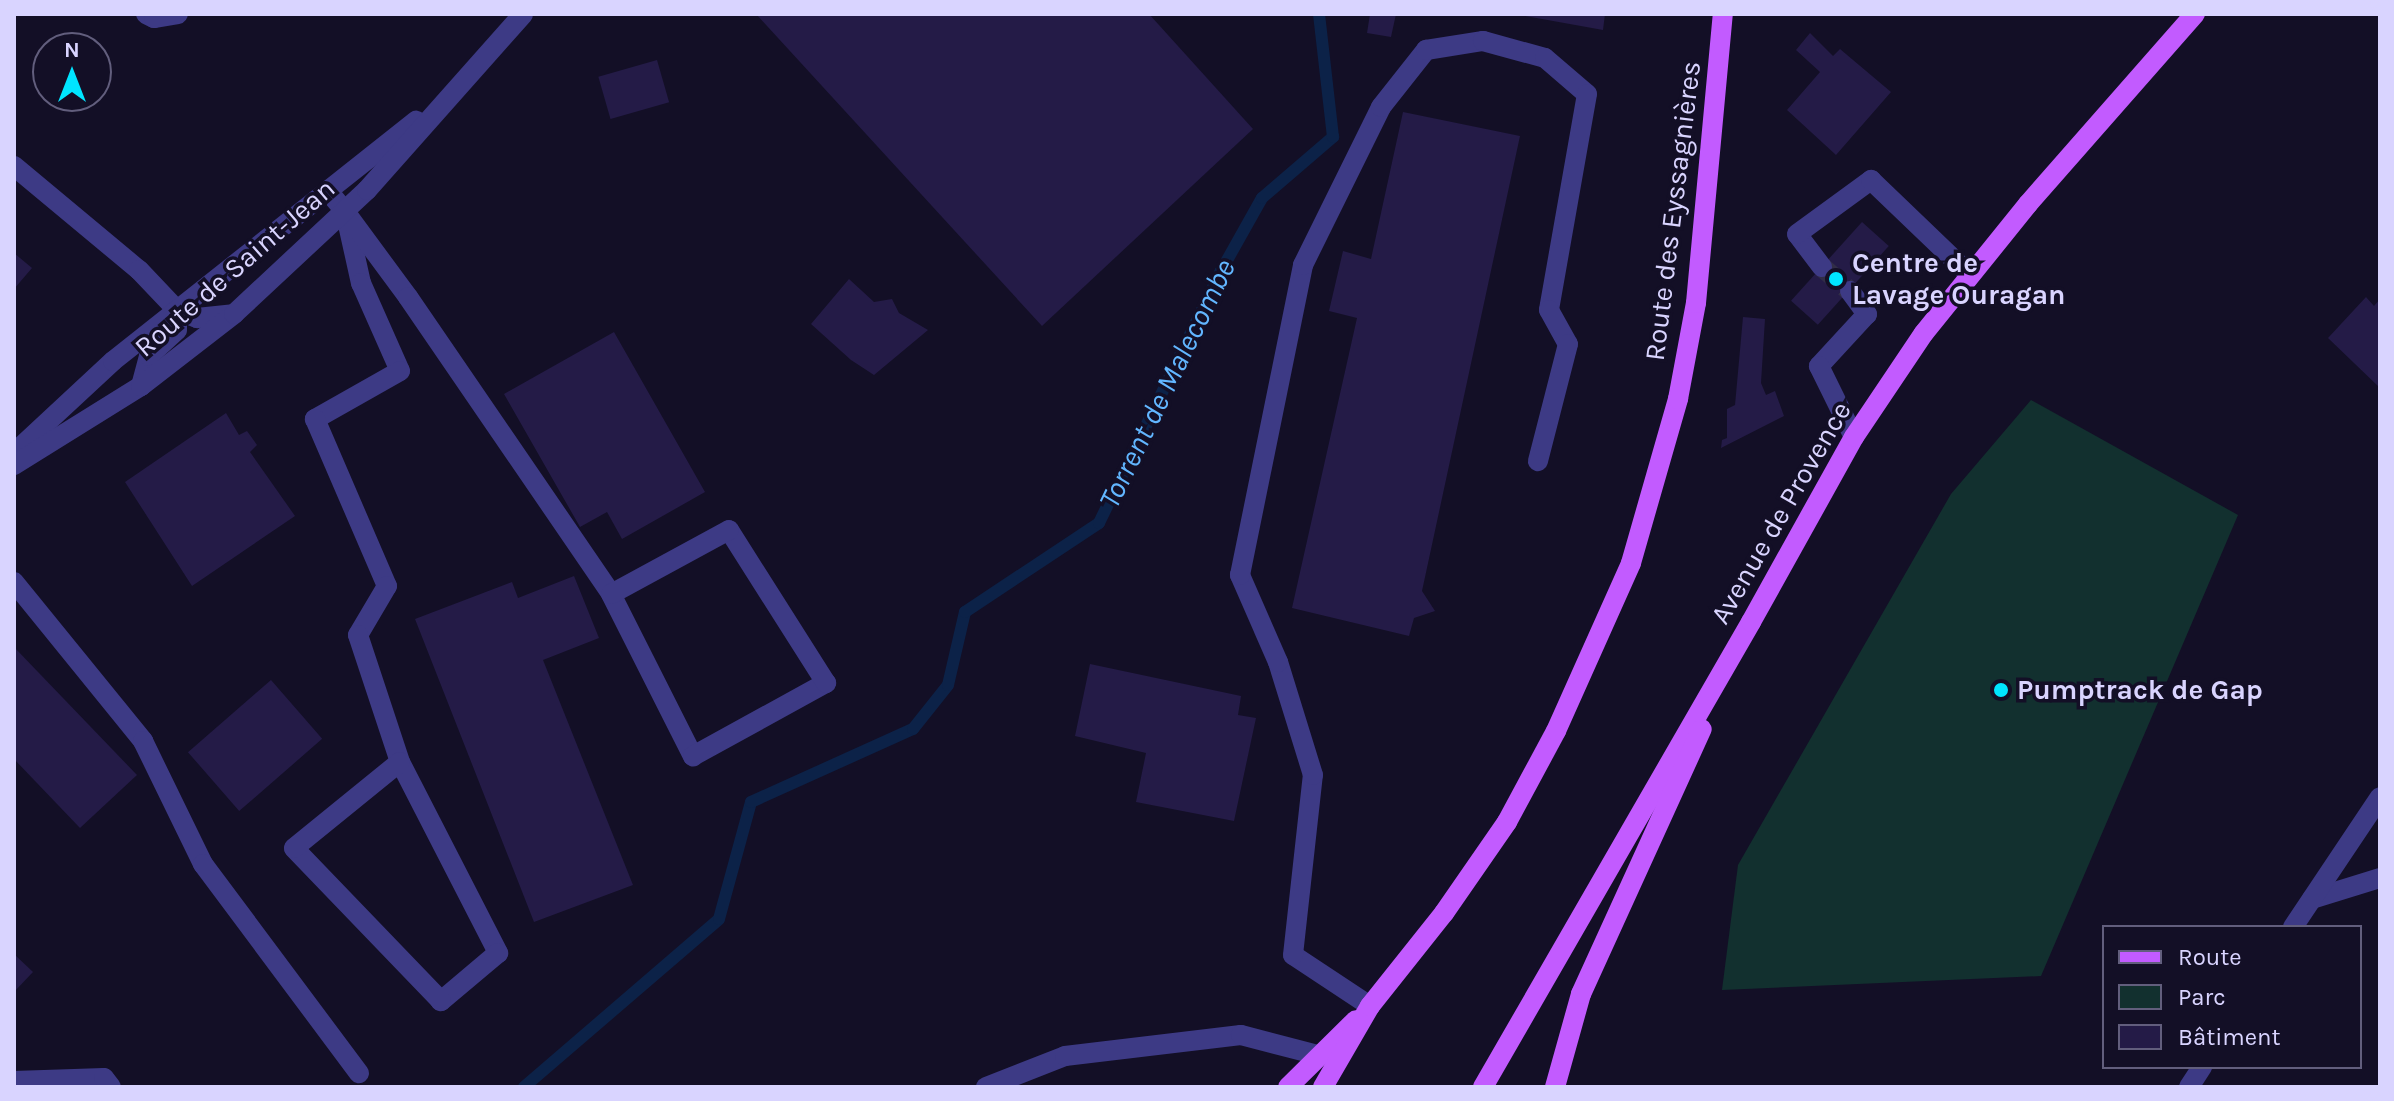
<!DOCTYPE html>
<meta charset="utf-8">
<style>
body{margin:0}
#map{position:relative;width:2394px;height:1101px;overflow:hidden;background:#130f26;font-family:Karla,sans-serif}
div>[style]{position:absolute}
.green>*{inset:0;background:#12302f}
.stream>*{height:12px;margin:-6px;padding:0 6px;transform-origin:6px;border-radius:6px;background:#0c2248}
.building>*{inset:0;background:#241b47;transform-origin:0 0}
.minor-tunnel>*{height:20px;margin-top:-10px;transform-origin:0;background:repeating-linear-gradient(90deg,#312d47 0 20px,transparent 0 30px)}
.minor>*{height:20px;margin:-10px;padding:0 10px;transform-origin:10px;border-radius:10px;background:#3d3a85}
.major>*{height:20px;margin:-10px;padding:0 10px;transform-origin:10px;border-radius:10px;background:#c25bff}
.dots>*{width:22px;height:22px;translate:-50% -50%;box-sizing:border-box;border:4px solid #130f26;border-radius:50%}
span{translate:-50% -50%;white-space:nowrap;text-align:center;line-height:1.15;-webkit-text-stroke:7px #130f26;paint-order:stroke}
.street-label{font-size:28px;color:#d9d4ff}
.poi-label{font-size:28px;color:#d9d4ff;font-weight:700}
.left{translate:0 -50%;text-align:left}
.water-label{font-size:30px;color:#62b6ff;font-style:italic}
.frame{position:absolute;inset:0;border:16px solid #d9d4ff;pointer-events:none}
.legend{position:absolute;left:2102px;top:925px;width:260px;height:144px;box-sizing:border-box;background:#130f26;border:2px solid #625e7d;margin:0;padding:10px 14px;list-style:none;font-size:24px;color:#d9d4ff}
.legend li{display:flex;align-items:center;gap:16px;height:40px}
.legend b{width:40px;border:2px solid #625e7d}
.north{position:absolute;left:32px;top:32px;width:80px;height:80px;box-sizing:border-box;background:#130f26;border:2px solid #625e7d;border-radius:50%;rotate:0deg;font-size:22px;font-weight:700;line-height:32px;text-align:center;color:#d9d4ff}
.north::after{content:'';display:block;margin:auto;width:28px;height:36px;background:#00e5ff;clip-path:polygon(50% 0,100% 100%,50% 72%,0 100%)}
</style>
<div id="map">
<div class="green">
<i style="clip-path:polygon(2031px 400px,2238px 515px,2041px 976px,1722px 990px,1738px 865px,1951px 494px)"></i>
</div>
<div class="stream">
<i style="left:524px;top:1087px;width:257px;rotate:-40.7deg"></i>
<i style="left:719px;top:919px;width:121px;rotate:-74.7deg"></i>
<i style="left:751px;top:802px;width:178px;rotate:-24.3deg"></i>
<i style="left:913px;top:729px;width:56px;rotate:-51.5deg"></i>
<i style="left:948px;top:685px;width:75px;rotate:-76.9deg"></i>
<i style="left:965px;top:612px;width:161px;rotate:-33.6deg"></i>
<i style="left:1099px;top:523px;width:280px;rotate:-64.2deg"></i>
<i style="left:1221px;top:271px;width:84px;rotate:-60.7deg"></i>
<i style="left:1262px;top:198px;width:94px;rotate:-40.7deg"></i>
<i style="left:1333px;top:137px;width:124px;rotate:-96.5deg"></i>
</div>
<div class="building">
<i style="clip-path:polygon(756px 14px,1149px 14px,1253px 129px,1042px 326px)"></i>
<i style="clip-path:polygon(1370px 14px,1396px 14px,1391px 37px,1367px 33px)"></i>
<i style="clip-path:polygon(1514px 14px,1605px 14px,1603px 30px)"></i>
<i style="clip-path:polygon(1810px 33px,1833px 56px,1840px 49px,1891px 92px,1836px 155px,1787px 110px,1820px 72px,1796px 50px)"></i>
<i style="left:657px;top:60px;width:44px;height:61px;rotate:74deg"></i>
<i style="clip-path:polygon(1403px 112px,1520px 136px,1422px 591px,1435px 611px,1414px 618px,1409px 636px,1292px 608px,1357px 318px,1329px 311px,1343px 251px,1371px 259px)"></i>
<i style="left:1862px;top:222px;width:36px;height:106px;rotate:42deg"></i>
<i style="clip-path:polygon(14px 253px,32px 268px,14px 289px)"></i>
<i style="clip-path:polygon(849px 279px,874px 302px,892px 299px,899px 313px,928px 330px,874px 375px,851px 360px,811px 324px)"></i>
<i style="clip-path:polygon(2366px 297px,2374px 306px,2380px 299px,2380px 388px,2328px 338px)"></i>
<i style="clip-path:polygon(1743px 317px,1765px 319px,1761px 383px,1766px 395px,1775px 391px,1784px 416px,1721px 448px,1722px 440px,1727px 438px,1727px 409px,1735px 405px)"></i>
<i style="clip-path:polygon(614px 332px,705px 492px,622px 539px,607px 512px,580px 527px,504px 394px)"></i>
<i style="clip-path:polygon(226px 413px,239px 435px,247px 431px,257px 445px,250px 452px,295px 516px,192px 586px,125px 482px)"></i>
<i style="clip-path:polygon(574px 576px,599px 638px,543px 660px,633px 885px,534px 922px,415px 619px,512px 582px,518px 598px)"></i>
<i style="clip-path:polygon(14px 647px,137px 775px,80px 828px,14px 759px)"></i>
<i style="clip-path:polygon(1090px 664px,1241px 696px,1238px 715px,1256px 718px,1234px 821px,1136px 802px,1146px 753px,1075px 736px)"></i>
<i style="left:271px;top:680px;width:78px;height:110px;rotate:49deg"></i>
<i style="clip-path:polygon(14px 954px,33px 972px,14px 992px)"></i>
</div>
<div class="minor-tunnel">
<i style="left:1822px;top:267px;width:37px;rotate:41deg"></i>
</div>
<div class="minor">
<i style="left:146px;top:14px;width:9px;rotate:27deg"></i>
<i style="left:154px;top:18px;width:24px;rotate:-9deg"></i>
<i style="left:14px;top:166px;width:163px;rotate:39.8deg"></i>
<i style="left:139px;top:270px;width:55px;rotate:46.5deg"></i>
<i style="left:177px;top:310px;width:22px;rotate:22deg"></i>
<i style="left:197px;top:318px;width:36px;rotate:-6deg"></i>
<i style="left:328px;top:191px;width:26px;rotate:50deg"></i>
<i style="left:345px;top:211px;width:74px;rotate:77.5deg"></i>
<i style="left:361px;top:283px;width:96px;rotate:66.1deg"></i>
<i style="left:400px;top:371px;width:98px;rotate:150.5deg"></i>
<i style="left:315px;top:419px;width:182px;rotate:66.7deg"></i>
<i style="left:387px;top:586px;width:57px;rotate:120.6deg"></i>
<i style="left:358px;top:635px;width:134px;rotate:71.7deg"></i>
<i style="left:400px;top:762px;width:215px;rotate:62.8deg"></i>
<i style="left:498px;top:953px;width:75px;rotate:139.9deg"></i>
<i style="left:441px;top:1001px;width:212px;rotate:-133.9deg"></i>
<i style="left:294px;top:848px;width:136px;rotate:-39.1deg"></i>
<i style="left:349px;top:217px;width:99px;rotate:53.6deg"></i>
<i style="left:408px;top:297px;width:360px;rotate:55.6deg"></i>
<i style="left:611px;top:594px;width:182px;rotate:63.2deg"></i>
<i style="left:693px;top:756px;width:152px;rotate:-28.8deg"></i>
<i style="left:826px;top:683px;width:181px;rotate:-122.4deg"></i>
<i style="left:729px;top:530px;width:134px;rotate:151.5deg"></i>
<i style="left:1822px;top:267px;width:41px;rotate:-127.1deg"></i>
<i style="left:1797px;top:234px;width:92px;rotate:-36.1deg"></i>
<i style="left:1871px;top:180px;width:137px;rotate:43.8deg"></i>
<i style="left:1850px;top:291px;width:29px;rotate:54deg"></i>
<i style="left:1867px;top:314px;width:71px;rotate:132.7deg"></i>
<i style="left:1819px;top:366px;width:79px;rotate:63.8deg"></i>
<i style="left:141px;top:386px;width:31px;rotate:-75deg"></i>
<i style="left:149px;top:356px;width:38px;rotate:-43deg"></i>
<i style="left:177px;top:330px;width:20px;rotate:-90deg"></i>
<i style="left:14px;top:453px;width:135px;rotate:-42.9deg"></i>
<i style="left:113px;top:361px;width:387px;rotate:-38.4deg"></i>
<i style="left:14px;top:465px;width:150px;rotate:-31.9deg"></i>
<i style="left:141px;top:386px;width:118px;rotate:-37.7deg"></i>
<i style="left:234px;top:314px;width:182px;rotate:-43deg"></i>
<i style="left:367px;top:190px;width:235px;rotate:-48.4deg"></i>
<i style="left:14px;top:582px;width:205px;rotate:50.9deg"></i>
<i style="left:143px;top:741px;width:137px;rotate:64deg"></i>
<i style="left:203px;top:864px;width:261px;rotate:53.3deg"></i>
<i style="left:2312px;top:899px;width:71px;rotate:-17.2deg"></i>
<i style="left:2293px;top:927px;width:156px;rotate:-56.2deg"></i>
<i style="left:1370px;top:1006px;width:92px;rotate:-146.5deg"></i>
<i style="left:1293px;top:955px;width:181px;rotate:-83.7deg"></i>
<i style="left:1313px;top:775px;width:118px;rotate:-107.2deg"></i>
<i style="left:1278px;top:662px;width:95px;rotate:-113.6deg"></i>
<i style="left:1240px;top:575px;width:316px;rotate:-78.5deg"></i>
<i style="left:1303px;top:265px;width:176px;rotate:-63.7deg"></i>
<i style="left:1381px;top:107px;width:73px;rotate:-51.7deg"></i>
<i style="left:1426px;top:50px;width:58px;rotate:-9deg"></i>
<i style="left:1483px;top:41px;width:64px;rotate:15.3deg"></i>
<i style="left:1545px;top:58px;width:55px;rotate:40.6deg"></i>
<i style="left:1587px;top:94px;width:219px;rotate:100deg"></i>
<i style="left:1549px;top:310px;width:39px;rotate:61deg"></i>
<i style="left:1568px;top:344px;width:121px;rotate:104.4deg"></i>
<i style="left:14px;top:1081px;width:90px;rotate:-1.9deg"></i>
<i style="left:104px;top:1078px;width:11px;rotate:52deg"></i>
<i style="left:986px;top:1087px;width:85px;rotate:-21.4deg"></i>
<i style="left:1065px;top:1056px;width:177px;rotate:-6.8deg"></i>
<i style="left:1241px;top:1035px;width:80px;rotate:14.6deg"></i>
<i style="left:2189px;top:1087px;width:24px;rotate:-57deg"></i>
</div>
<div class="major">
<i style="left:1288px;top:1087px;width:95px;rotate:-44.6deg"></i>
<i style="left:1323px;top:1087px;width:94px;rotate:-59.9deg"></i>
<i style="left:1370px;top:1006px;width:119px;rotate:-51.5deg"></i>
<i style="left:1444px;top:913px;width:111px;rotate:-55.3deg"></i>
<i style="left:1507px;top:822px;width:103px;rotate:-61.7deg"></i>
<i style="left:1556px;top:731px;width:184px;rotate:-65.9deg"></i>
<i style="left:1631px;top:563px;width:171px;rotate:-74deg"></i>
<i style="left:1678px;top:399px;width:98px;rotate:-79.4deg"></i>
<i style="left:1696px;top:303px;width:290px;rotate:-84.7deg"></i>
<i style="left:1483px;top:1087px;width:537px;rotate:-60.04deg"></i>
<i style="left:1751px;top:622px;width:212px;rotate:-60.9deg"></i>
<i style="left:1854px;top:437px;width:125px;rotate:-56.1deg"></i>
<i style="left:1924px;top:333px;width:166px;rotate:-51.1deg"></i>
<i style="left:2028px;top:204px;width:253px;rotate:-48.7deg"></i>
<i style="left:1555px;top:1087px;width:97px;rotate:-74.4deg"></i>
<i style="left:1581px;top:994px;width:291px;rotate:-65.5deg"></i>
</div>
<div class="dots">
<i style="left:1836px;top:279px;background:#00e5ff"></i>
<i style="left:2001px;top:690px;background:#00e5ff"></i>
</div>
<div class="street-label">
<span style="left:1673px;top:211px;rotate:-83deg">Route des Eyssagnières</span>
<span style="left:235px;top:268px;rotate:-41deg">Route de Saint-Jean</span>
<span style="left:1781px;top:513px;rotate:-60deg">Avenue de Provence</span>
</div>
<div class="poi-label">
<span class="left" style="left:1852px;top:279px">Centre de<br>Lavage Ouragan</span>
<span class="left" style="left:2017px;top:690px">Pumptrack de Gap</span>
</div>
<div class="water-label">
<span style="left:1167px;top:384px;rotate:-64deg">Torrent de Malecombe</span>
</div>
<div class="frame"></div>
<ul class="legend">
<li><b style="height:10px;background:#c25bff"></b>Route</li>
<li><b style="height:22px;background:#12302f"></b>Parc</li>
<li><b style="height:22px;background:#241b47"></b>Bâtiment</li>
</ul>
<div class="north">N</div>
</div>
